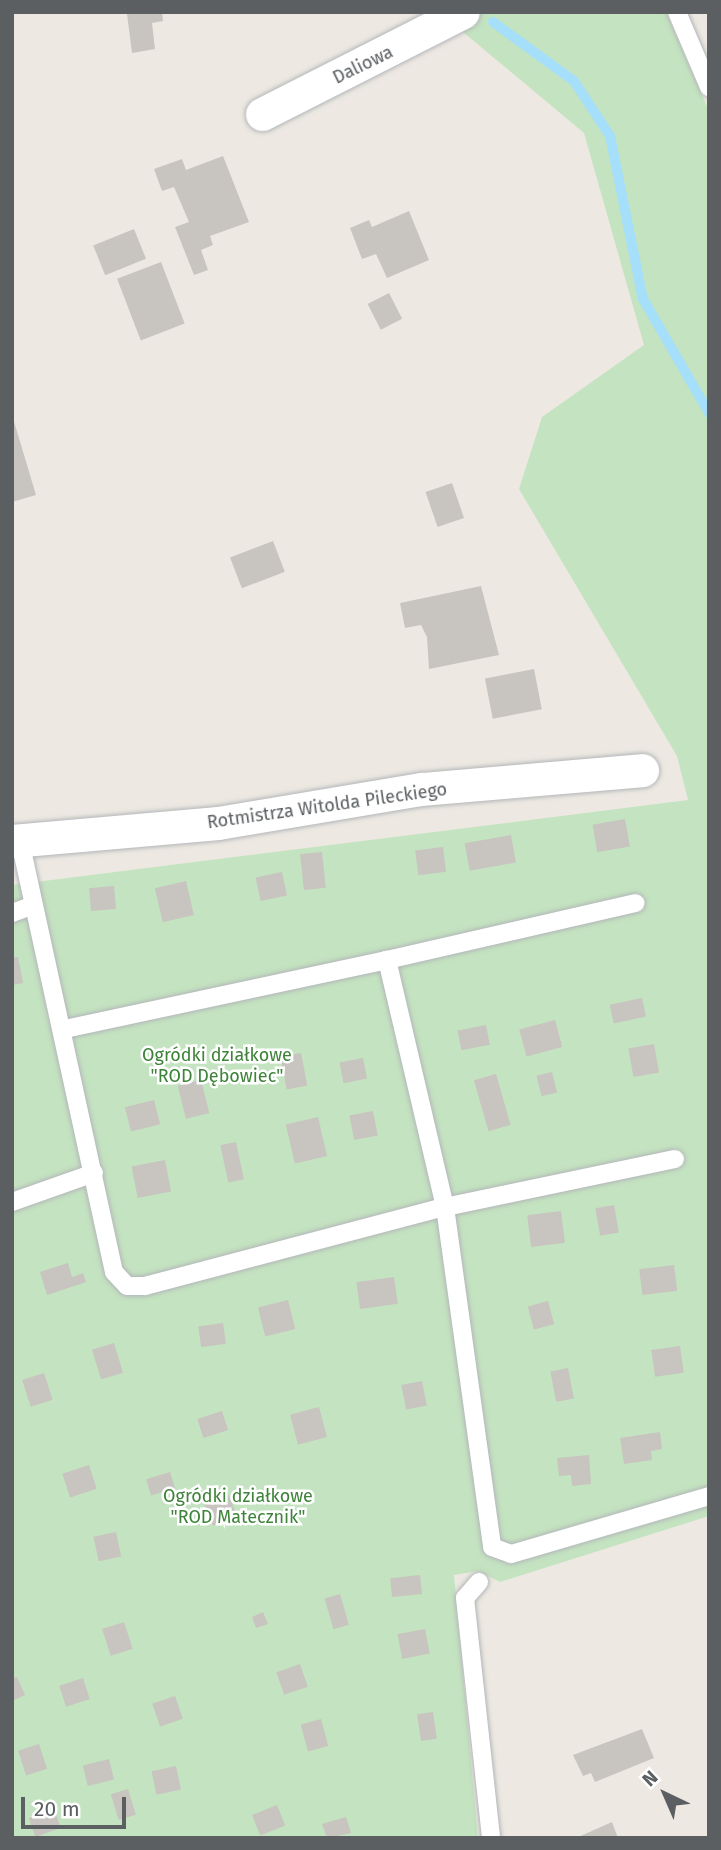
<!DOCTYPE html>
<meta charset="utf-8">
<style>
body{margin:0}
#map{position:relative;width:721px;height:1850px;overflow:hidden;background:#ede9e2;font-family:"Fira Sans",sans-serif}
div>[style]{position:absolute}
.green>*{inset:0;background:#c4e3c0}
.stream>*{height:10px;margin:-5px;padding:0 5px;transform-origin:5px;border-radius:5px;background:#a5dffa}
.building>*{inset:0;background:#c8c4bf;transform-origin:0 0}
.roads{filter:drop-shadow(0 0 2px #b3b6b9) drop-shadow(0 0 2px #b3b6b9)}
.lane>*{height:18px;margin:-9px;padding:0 9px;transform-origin:9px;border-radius:9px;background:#fff}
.street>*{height:33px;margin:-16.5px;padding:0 16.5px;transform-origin:16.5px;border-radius:16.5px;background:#fff}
span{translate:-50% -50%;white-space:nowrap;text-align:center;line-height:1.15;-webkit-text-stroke:5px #fff;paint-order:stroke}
.street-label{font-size:18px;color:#5b5f62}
.park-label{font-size:18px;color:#3e8339}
.frame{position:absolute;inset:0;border:14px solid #5b5f62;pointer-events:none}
.north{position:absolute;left:630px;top:1759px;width:70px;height:70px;-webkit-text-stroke:5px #fff;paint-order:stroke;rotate:316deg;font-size:19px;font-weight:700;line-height:28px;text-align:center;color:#5b5f62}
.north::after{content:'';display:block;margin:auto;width:24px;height:32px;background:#5b5f62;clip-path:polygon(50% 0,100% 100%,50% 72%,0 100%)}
.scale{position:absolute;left:21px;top:1797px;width:105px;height:32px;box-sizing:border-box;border:4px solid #5b5f62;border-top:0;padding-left:9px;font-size:21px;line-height:24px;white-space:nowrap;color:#5b5f62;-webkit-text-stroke:5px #fff;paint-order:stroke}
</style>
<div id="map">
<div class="green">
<i style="clip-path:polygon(475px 12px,666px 12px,709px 111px,709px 1516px,500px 1582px,478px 1571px,454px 1575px,478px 1838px,12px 1838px,12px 885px,688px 800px,677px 756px,519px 489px,542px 417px,644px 345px,584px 133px,457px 27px)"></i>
</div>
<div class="stream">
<i style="left:493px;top:22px;width:100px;rotate:36.1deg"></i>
<i style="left:574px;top:81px;width:66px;rotate:56.8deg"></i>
<i style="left:610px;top:136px;width:166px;rotate:78.6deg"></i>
<i style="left:643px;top:299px;width:132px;rotate:59.9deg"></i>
</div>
<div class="building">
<i style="clip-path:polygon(143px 12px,162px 12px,163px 21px,152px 23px,155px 49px,132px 53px,127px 14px)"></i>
<i style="clip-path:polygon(223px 156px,249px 222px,210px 236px,213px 245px,201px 250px,208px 270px,194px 275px,175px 227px,189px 222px,174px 187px,162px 191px,154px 169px,182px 159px,186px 170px)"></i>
<i style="clip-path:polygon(409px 211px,429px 260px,387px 278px,376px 254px,362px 259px,350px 228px,369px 220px,372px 227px)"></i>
<i style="left:134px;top:229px;width:32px;height:44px;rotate:68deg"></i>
<i style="left:161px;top:262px;width:66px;height:47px;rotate:69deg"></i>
<i style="left:389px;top:293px;width:29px;height:24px;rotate:63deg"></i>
<i style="clip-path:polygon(13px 418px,36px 495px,12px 502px,12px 419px)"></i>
<i style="left:452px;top:483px;width:37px;height:28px;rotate:71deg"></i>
<i style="left:273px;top:541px;width:33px;height:46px;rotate:69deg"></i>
<i style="clip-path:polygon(481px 586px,499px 655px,429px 669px,427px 637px,421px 625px,405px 628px,400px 603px)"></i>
<i style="left:534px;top:669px;width:41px;height:50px;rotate:79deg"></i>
<i style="left:625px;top:819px;width:28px;height:33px;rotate:80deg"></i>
<i style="left:511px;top:835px;width:28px;height:47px;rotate:80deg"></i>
<i style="left:443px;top:847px;width:25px;height:28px;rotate:83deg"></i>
<i style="left:322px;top:852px;width:36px;height:22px;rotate:84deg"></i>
<i style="left:282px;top:872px;width:24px;height:27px;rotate:78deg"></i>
<i style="left:186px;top:881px;width:35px;height:32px;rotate:77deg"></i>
<i style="left:114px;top:886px;width:23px;height:25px;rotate:85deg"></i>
<i style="clip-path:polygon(18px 957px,23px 983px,12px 985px,12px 958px)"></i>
<i style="left:642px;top:998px;width:19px;height:33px;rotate:78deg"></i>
<i style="left:555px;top:1020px;width:28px;height:37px;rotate:75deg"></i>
<i style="left:486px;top:1025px;width:20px;height:29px;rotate:79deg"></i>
<i style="left:654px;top:1044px;width:29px;height:26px;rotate:80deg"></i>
<i style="left:301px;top:1053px;width:33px;height:21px;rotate:79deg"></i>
<i style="left:363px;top:1058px;width:21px;height:24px;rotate:79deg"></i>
<i style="left:552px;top:1072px;width:21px;height:16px;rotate:76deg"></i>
<i style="left:496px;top:1074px;width:53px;height:23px;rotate:74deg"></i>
<i style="left:201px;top:1080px;width:34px;height:24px;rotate:76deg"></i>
<i style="left:154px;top:1100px;width:25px;height:30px;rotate:76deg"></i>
<i style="left:373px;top:1111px;width:25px;height:24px;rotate:79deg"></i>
<i style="left:318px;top:1117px;width:40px;height:33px;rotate:77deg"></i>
<i style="left:236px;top:1142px;width:38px;height:16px;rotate:78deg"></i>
<i style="left:165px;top:1160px;width:32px;height:34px;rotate:79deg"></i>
<i style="left:614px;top:1205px;width:28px;height:19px;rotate:80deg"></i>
<i style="left:561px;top:1211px;width:32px;height:34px;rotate:83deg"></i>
<i style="clip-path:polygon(68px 1263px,72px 1277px,83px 1273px,86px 1282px,47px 1295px,40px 1272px)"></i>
<i style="left:674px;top:1265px;width:26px;height:35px;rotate:83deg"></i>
<i style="left:394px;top:1277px;width:27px;height:38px;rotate:82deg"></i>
<i style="left:288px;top:1300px;width:30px;height:31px;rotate:76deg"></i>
<i style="left:548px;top:1301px;width:24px;height:21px;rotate:75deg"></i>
<i style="left:223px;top:1323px;width:21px;height:25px;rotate:82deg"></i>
<i style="left:114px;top:1343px;width:31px;height:23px;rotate:73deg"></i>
<i style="left:680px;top:1346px;width:27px;height:29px;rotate:82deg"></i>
<i style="left:568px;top:1368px;width:31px;height:18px;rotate:79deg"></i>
<i style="left:44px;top:1373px;width:28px;height:23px;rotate:72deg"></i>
<i style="left:422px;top:1381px;width:25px;height:21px;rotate:79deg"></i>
<i style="left:319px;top:1407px;width:31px;height:30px;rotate:75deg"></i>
<i style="left:222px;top:1411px;width:20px;height:26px;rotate:72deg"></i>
<i style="clip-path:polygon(660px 1432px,662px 1449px,651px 1451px,652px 1460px,624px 1464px,620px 1438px)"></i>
<i style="clip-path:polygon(589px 1455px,591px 1484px,572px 1486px,571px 1475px,559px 1476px,557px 1458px)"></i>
<i style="left:89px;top:1465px;width:25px;height:28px;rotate:72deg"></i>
<i style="left:170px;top:1472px;width:17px;height:25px;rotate:73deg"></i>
<i style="left:227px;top:1491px;width:27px;height:26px;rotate:68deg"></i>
<i style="left:116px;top:1532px;width:25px;height:23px;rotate:78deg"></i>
<i style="left:420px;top:1575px;width:19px;height:30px;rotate:84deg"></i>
<i style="left:340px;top:1594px;width:32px;height:16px;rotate:74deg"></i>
<i style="clip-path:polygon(263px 1612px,268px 1624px,256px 1628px,252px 1617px)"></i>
<i style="left:124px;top:1622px;width:28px;height:23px;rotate:72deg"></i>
<i style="left:425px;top:1629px;width:25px;height:28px;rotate:79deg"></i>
<i style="left:300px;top:1664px;width:24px;height:25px;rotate:71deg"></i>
<i style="clip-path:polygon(17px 1677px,25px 1695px,12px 1701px,12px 1679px)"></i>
<i style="left:83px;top:1678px;width:22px;height:25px;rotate:72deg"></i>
<i style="left:175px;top:1696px;width:24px;height:24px;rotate:71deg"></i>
<i style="left:433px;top:1712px;width:27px;height:16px;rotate:82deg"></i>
<i style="left:321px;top:1719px;width:28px;height:21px;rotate:75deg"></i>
<i style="clip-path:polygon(642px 1729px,654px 1758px,595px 1782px,591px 1773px,583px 1776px,573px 1755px)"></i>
<i style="left:39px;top:1744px;width:26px;height:22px;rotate:72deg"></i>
<i style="left:109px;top:1759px;width:21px;height:27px;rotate:76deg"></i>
<i style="left:176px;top:1766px;width:24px;height:25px;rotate:78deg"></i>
<i style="left:128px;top:1789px;width:27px;height:18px;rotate:73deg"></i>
<i style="left:277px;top:1805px;width:22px;height:27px;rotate:68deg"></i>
<i style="left:54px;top:1809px;width:20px;height:27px;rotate:70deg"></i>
<i style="clip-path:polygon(346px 1817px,351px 1833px,327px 1838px,322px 1824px)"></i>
<i style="clip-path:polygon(612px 1822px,618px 1838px,576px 1838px)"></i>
</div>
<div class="roads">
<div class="lane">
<i style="left:677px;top:12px;width:82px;rotate:66.9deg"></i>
<i style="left:20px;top:841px;width:441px;rotate:77.7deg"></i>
<i style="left:114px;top:1272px;width:19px;rotate:47deg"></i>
<i style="left:127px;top:1286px;width:18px"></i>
<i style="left:145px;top:1286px;width:310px;rotate:-14.8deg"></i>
<i style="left:445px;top:1207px;width:254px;rotate:-103.2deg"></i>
<i style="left:387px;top:960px;width:330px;rotate:167.9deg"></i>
<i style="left:12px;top:913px;width:20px;rotate:-20deg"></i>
<i style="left:387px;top:960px;width:255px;rotate:-12.9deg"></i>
<i style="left:675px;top:1159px;width:235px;rotate:168.2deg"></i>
<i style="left:445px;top:1207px;width:343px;rotate:82.1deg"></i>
<i style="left:492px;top:1547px;width:20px;rotate:20deg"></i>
<i style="left:511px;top:1554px;width:206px;rotate:-16.3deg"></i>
<i style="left:12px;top:1202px;width:87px;rotate:-19.5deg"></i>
<i style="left:479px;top:1582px;width:21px;rotate:131deg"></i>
<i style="left:465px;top:1598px;width:241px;rotate:83.8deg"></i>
</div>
<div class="street">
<i style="left:262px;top:114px;width:225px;rotate:-26.9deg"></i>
<i style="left:12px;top:841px;width:207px;rotate:-5deg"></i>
<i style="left:218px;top:823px;width:207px;rotate:-9.5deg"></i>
<i style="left:422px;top:789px;width:221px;rotate:-4.9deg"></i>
</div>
</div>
<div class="street-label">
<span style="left:363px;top:65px;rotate:-26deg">Daliowa</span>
<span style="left:327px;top:806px;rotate:-8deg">Rotmistrza Witolda Pileckiego</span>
</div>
<div class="park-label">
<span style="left:217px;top:1066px">Ogródki działkowe<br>"ROD Dębowiec"</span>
<span style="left:238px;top:1507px">Ogródki działkowe<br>"ROD Matecznik"</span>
</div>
<div class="frame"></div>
<div class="north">N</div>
<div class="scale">20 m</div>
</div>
